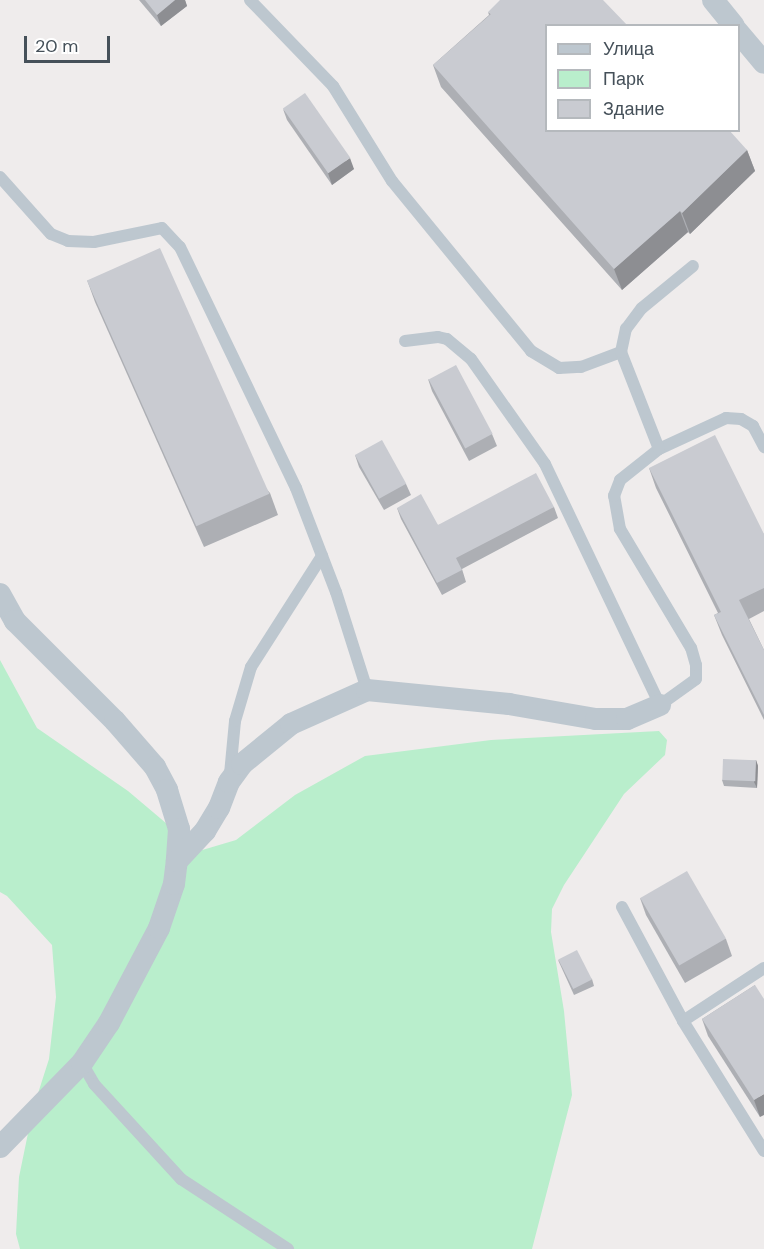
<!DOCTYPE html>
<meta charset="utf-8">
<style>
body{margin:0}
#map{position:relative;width:764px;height:1249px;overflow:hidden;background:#efecec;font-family:"DM Sans",sans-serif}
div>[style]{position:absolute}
.green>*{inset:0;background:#b9eecc}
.lane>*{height:12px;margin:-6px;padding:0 6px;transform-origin:6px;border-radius:6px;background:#bdc7cf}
.street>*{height:22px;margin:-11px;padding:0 11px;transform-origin:11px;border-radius:11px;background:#bdc7cf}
.wall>*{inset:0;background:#adafb4}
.shaded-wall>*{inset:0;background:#8d8e92}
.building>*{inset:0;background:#c9cbd1;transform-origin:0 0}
span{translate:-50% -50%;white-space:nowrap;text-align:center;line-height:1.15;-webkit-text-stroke:6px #fff;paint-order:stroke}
.legend{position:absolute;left:545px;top:24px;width:195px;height:108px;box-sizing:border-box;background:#fff;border:2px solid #b5b9bd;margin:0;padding:8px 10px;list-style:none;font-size:18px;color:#455059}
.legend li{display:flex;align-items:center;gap:12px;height:30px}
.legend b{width:30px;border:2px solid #b5b9bd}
.scale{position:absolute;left:24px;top:36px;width:86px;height:27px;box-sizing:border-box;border:3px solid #455059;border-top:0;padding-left:8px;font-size:18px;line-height:21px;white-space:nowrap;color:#455059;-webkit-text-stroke:4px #fff;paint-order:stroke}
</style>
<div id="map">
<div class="green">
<i style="clip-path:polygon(0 660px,37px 728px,128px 791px,199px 851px,236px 840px,295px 795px,365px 756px,491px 740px,659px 731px,667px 740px,665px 755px,624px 794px,564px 885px,552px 909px,551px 932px,564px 1011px,572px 1095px,532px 1249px,20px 1249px,16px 1234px,19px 1177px,33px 1109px,49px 1059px,56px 997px,52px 945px,7px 896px,0 892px)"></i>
</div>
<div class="lane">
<i style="left:250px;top:0;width:120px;rotate:46deg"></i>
<i style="left:333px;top:86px;width:112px;rotate:58.2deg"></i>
<i style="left:392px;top:181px;width:220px;rotate:50.7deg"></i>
<i style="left:531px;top:351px;width:33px;rotate:31deg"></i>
<i style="left:559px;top:368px;width:22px;rotate:-3deg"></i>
<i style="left:581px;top:367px;width:43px;rotate:-20.6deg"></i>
<i style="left:0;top:177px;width:76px;rotate:48.2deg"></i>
<i style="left:51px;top:234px;width:18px;rotate:22deg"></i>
<i style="left:68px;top:241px;width:26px;rotate:2deg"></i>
<i style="left:94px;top:242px;width:69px;rotate:-11.6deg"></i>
<i style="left:162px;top:228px;width:26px;rotate:47deg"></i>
<i style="left:180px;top:247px;width:267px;rotate:64.3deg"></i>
<i style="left:296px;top:488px;width:111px;rotate:69deg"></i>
<i style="left:336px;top:592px;width:103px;rotate:72.4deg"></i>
<i style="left:405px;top:341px;width:33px;rotate:-7deg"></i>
<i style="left:438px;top:337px;width:9px;rotate:13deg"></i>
<i style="left:447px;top:339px;width:31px;rotate:40deg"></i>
<i style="left:471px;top:359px;width:128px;rotate:54.8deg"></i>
<i style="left:545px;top:464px;width:267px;rotate:64.5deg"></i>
<i style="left:660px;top:705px;width:44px;rotate:-35.8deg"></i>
<i style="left:696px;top:679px;width:14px;rotate:-90deg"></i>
<i style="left:696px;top:665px;width:18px;rotate:-106deg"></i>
<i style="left:691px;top:648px;width:139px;rotate:-120.8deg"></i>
<i style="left:620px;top:529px;width:34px;rotate:-100deg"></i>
<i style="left:614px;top:496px;width:17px;rotate:-69deg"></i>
<i style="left:620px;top:480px;width:50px;rotate:-38.5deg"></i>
<i style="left:659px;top:449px;width:74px;rotate:-24.8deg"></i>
<i style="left:726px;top:418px;width:15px;rotate:4deg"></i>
<i style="left:741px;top:419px;width:14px;rotate:30deg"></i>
<i style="left:753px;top:426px;width:24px;rotate:62deg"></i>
<i style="left:659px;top:449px;width:104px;rotate:-111.4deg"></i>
<i style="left:621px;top:352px;width:24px;rotate:-78deg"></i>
<i style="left:626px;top:329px;width:26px;rotate:-53deg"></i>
<i style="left:642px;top:308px;width:66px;rotate:-39.5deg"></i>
<i style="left:230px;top:774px;width:53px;rotate:-84.6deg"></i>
<i style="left:235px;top:721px;width:56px;rotate:-73.5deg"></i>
<i style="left:251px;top:667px;width:132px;rotate:-57.4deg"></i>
<i style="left:622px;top:907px;width:129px;rotate:61.8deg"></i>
<i style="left:683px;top:1021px;width:153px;rotate:58.1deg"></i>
<i style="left:683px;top:1021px;width:97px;rotate:-33.2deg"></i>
<i style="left:82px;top:1063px;width:24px;rotate:60deg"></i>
<i style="left:94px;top:1084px;width:129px;rotate:47.5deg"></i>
<i style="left:181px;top:1179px;width:128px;rotate:33.2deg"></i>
</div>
<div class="street">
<i style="left:713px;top:0;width:33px;rotate:51deg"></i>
<i style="left:738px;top:32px;width:40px;rotate:50deg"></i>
<i style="left:0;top:594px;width:31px;rotate:61deg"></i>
<i style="left:15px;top:621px;width:141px;rotate:45deg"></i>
<i style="left:115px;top:721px;width:61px;rotate:49deg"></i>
<i style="left:155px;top:767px;width:26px;rotate:62deg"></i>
<i style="left:167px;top:790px;width:41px;rotate:72.9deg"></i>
<i style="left:179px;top:829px;width:32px;rotate:94deg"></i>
<i style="left:0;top:1147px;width:117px;rotate:-45.7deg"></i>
<i style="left:82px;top:1063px;width:48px;rotate:-56deg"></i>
<i style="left:109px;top:1023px;width:107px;rotate:-62.2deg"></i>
<i style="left:159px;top:928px;width:46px;rotate:-71.2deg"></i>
<i style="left:174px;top:884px;width:23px;rotate:-83deg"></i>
<i style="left:177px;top:861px;width:41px;rotate:-47deg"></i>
<i style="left:205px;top:831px;width:27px;rotate:-59deg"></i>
<i style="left:219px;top:808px;width:28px;rotate:-69deg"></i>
<i style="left:229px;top:782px;width:22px;rotate:-54deg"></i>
<i style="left:242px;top:764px;width:63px;rotate:-39.2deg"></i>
<i style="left:291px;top:724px;width:83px;rotate:-24.1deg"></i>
<i style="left:367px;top:690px;width:143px;rotate:5.6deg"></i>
<i style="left:509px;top:704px;width:88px;rotate:9.8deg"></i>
<i style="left:596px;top:719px;width:31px"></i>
<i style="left:627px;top:719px;width:36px;rotate:-23deg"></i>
</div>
<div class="wall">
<i style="clip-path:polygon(139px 0,185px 0,187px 6px,161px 26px)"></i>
<i style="clip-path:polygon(488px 12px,747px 150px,755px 171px,690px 234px,688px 232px,622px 290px,441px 87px,433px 65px,489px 15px)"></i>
<i style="clip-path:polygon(283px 109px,354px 169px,332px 185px,287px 120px)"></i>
<i style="clip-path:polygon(87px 280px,270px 493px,278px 515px,204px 547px,95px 302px)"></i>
<i style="clip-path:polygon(428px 379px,492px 434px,497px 446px,469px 461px,432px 391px)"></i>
<i style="clip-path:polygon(355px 455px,406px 484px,411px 495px,384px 510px,359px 467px)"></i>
<i style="clip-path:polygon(649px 468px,764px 534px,764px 611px,749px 619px,764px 650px,764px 720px,722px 635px,714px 615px,718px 613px,656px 488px)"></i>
<i style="clip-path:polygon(554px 507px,558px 518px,462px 569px,466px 582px,442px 595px,401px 519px,397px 508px,438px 525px)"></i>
<i style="clip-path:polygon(756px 760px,758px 766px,757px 788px,724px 786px,722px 780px)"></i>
<i style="clip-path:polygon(640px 898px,726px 939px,732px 956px,685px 983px,646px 915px)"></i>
<i style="clip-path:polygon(558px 960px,592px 979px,594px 986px,574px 995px)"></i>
<i style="clip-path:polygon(755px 985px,760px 1117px,708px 1036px,702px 1019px)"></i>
</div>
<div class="shaded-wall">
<i style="clip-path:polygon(175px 0,185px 0,187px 6px,161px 26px,157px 15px)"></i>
<i style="clip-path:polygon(747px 150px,755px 171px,690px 234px,682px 213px)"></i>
<i style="clip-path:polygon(350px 158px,354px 169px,332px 185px,328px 173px)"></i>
<i style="clip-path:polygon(680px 211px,688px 232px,622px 290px,614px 269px)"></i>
<i style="clip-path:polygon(756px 760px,758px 766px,757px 788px,754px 782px)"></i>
<i style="clip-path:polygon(764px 1094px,764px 1115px,760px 1117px,754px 1100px)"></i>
</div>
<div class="building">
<i style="clip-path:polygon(145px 0,175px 0,157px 15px)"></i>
<i style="clip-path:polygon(500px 0,603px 0,628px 26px,546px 26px,546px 130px,729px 130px,747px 150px,682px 213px,680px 211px,614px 269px,433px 65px,491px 14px,488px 12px)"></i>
<i style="left:305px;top:93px;width:79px;height:27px;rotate:55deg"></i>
<i style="left:160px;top:248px;width:269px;height:80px;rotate:66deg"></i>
<i style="left:456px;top:365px;width:78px;height:31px;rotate:62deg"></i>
<i style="clip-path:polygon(715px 435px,764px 534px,764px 588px,739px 600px,764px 650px,764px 715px,714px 615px,721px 612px,649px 468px)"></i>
<i style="left:382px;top:440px;width:50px;height:31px;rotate:61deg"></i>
<i style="clip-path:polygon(536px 473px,554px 507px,456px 558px,462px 570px,437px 583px,397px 508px,421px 494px,438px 525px)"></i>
<i style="left:723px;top:759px;width:33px;height:21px;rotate:2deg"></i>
<i style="left:687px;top:871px;width:78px;height:54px;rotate:60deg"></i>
<i style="left:577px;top:950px;width:33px;height:21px;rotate:63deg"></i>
<i style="clip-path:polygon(755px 985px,764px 999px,764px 1094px,754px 1100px,702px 1019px)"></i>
</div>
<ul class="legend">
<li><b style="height:8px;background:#bdc7cf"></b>Улица</li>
<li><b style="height:16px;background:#b9eecc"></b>Парк</li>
<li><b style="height:16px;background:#c9cbd1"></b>Здание</li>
</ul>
<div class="scale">20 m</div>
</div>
